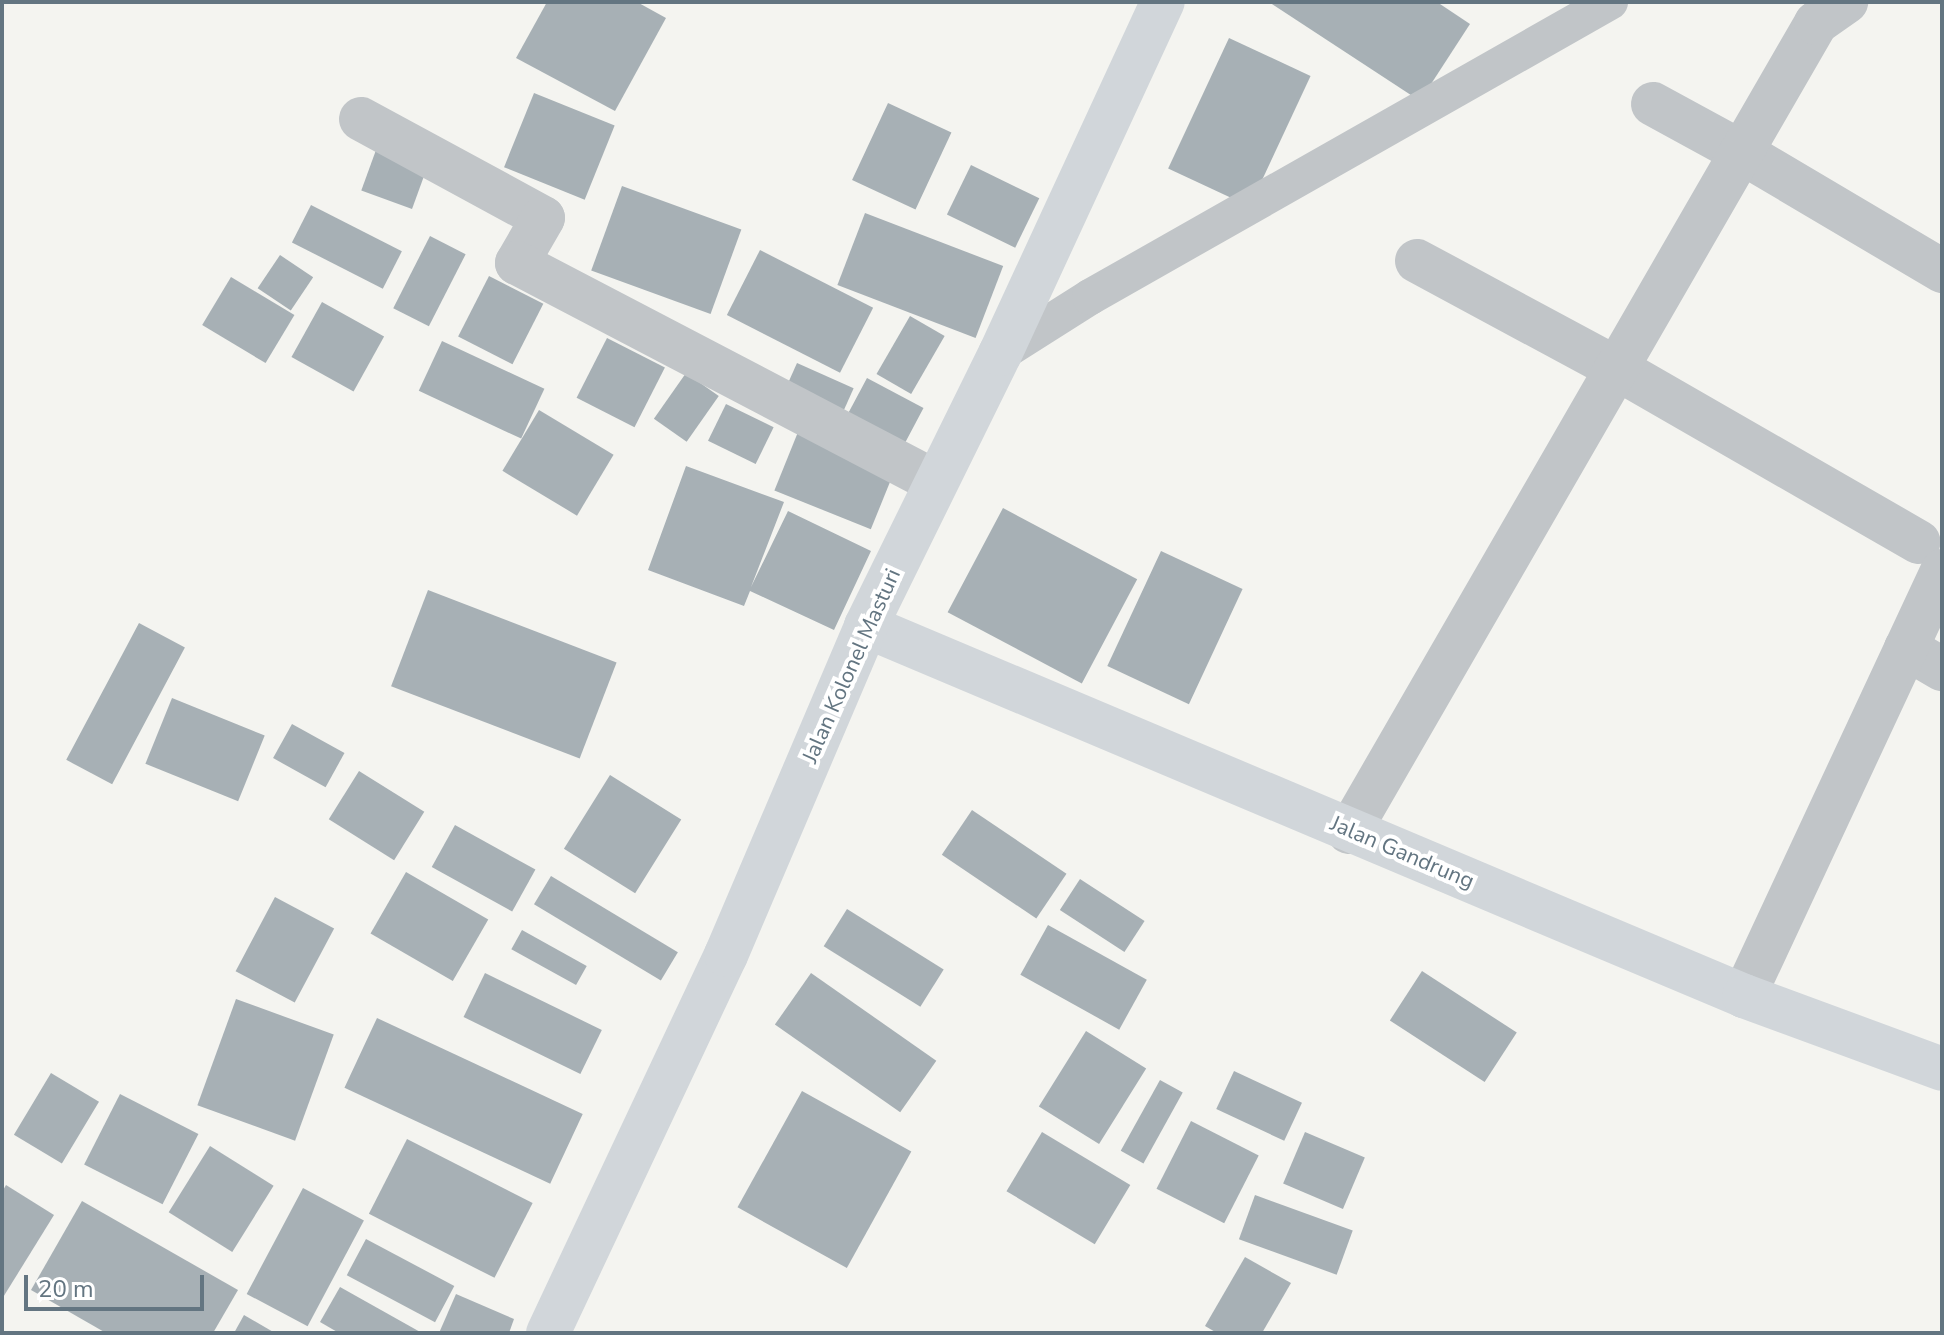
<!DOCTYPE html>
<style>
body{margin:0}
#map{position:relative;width:1944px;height:1335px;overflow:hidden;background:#f4f4f0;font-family:"Nunito Sans",sans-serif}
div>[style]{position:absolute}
.building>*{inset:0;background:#a7b0b5;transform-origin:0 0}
.lane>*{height:36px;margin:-18px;padding:0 18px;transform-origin:18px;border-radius:18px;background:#c1c5c8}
.street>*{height:44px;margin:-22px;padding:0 22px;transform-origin:22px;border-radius:22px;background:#c1c5c8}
.secondary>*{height:44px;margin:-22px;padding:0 22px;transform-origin:22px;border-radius:22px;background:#d1d6da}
.primary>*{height:44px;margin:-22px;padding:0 22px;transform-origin:22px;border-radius:22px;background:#d1d6da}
span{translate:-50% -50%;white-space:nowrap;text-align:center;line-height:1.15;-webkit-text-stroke:8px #fff;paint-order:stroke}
.street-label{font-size:22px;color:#637581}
.frame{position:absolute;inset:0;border:4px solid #637581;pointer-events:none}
.scale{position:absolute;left:24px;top:1275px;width:180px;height:36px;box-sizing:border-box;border:4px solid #637581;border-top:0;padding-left:10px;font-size:24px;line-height:28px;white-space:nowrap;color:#637581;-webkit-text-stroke:6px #fff;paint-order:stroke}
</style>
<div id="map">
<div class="building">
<i style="clip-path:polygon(547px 2px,637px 2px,666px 18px,615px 111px,516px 58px)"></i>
<i style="clip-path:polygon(1269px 2px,1437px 2px,1470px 24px,1420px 101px)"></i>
<i style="left:1229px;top:38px;width:90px;height:144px;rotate:25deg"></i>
<i style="left:534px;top:93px;width:87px;height:80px;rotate:22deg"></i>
<i style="left:888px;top:103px;width:70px;height:85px;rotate:25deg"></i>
<i style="left:376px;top:150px;width:54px;height:43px;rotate:20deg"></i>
<i style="left:971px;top:165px;width:76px;height:55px;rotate:26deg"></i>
<i style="left:622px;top:186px;width:127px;height:90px;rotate:20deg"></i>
<i style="left:311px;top:205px;width:102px;height:42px;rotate:27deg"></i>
<i style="left:865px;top:213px;width:148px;height:77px;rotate:21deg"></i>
<i style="left:430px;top:236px;width:40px;height:81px;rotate:27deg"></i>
<i style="left:760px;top:250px;width:127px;height:73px;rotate:27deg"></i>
<i style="left:280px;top:255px;width:40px;height:40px;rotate:34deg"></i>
<i style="left:489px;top:276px;width:61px;height:68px;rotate:27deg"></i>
<i style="left:231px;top:277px;width:74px;height:56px;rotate:31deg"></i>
<i style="left:322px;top:302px;width:71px;height:63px;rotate:29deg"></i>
<i style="left:910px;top:316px;width:40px;height:67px;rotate:30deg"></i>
<i style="left:607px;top:338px;width:65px;height:67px;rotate:27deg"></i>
<i style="left:442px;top:341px;width:113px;height:55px;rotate:25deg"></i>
<i style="left:797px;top:363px;width:62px;height:31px;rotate:24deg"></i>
<i style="left:686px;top:373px;width:40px;height:56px;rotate:35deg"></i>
<i style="left:867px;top:378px;width:64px;height:44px;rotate:28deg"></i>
<i style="left:726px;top:404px;width:53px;height:41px;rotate:26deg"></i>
<i style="left:539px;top:410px;width:87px;height:71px;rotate:31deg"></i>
<i style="left:798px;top:432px;width:104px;height:63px;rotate:22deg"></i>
<i style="clip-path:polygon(686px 466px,784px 502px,751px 587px,788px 511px,871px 551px,834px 630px,750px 591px,744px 606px,648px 570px)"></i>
<i style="left:1003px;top:508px;width:152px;height:118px;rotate:28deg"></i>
<i style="left:1161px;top:551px;width:90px;height:127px;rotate:25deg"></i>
<i style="left:428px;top:590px;width:202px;height:103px;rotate:21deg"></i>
<i style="left:139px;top:623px;width:52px;height:155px;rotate:28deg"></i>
<i style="left:172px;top:698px;width:100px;height:71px;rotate:22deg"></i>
<i style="left:292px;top:724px;width:60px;height:39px;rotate:29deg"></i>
<i style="left:359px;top:771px;width:77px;height:57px;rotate:32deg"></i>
<i style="left:610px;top:775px;width:84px;height:87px;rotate:32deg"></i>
<i style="left:972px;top:810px;width:114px;height:54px;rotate:34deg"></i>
<i style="left:455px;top:825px;width:92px;height:48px;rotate:29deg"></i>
<i style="left:406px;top:872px;width:95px;height:71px;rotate:30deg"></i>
<i style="left:551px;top:876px;width:148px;height:33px;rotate:31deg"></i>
<i style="left:1080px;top:879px;width:77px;height:37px;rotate:33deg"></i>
<i style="left:275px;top:897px;width:67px;height:84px;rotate:28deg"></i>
<i style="left:847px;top:909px;width:114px;height:44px;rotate:32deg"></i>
<i style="left:1048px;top:925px;width:113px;height:57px;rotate:29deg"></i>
<i style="left:522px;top:930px;width:74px;height:22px;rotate:29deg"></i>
<i style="left:1422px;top:971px;width:113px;height:59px;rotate:33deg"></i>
<i style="left:485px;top:973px;width:130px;height:49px;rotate:26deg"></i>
<i style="left:811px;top:973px;width:153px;height:63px;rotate:35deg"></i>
<i style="left:236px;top:999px;width:104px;height:113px;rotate:20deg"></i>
<i style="left:377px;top:1018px;width:227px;height:77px;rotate:25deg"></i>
<i style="left:1086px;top:1031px;width:71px;height:89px;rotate:32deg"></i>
<i style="left:1234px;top:1071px;width:75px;height:42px;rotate:25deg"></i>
<i style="left:51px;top:1073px;width:56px;height:72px;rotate:31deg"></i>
<i style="left:1160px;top:1080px;width:26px;height:81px;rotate:29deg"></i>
<i style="left:802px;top:1091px;width:125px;height:133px;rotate:29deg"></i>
<i style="left:120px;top:1094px;width:88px;height:79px;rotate:27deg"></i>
<i style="left:1191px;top:1121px;width:76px;height:76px;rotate:27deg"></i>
<i style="left:1042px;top:1132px;width:103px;height:69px;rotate:31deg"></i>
<i style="left:1305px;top:1132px;width:65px;height:56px;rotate:23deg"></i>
<i style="left:407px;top:1139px;width:141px;height:84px;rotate:27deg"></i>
<i style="left:210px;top:1146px;width:75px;height:78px;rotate:32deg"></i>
<i style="clip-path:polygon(6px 1185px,54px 1215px,2px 1299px,2px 1192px)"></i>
<i style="left:303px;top:1188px;width:69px;height:120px;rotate:28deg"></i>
<i style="left:1255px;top:1195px;width:104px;height:47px;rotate:20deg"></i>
<i style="clip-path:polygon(82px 1201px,238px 1290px,213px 1333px,106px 1333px,31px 1290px)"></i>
<i style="left:366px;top:1239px;width:100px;height:41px;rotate:28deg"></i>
<i style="clip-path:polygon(1245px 1257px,1291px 1283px,1262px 1333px,1217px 1333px,1205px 1326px)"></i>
<i style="clip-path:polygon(340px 1287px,422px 1333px,339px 1333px,320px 1322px)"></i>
<i style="clip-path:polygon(456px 1294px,514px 1319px,509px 1333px,439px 1333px)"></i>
<i style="clip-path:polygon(244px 1315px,275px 1333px,234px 1333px)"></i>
</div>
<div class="lane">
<i style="left:1000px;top:354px;width:107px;rotate:-32.3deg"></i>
<i style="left:1090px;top:297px;width:598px;rotate:-29.57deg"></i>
</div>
<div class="street">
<i style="left:1653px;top:104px;width:100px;rotate:28.6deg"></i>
<i style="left:1741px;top:152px;width:234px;rotate:30.6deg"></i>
<i style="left:361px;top:119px;width:207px;rotate:28.5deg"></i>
<i style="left:543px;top:218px;width:52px;rotate:120deg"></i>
<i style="left:517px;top:263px;width:473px;rotate:27.6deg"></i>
<i style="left:1417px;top:261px;width:226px;rotate:28.3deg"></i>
<i style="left:1616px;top:368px;width:349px;rotate:29.9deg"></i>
<i style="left:1906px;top:648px;width:42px;rotate:30.3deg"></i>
<i style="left:1349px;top:832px;width:934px;rotate:-60deg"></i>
<i style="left:1816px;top:23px;width:37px;rotate:-35deg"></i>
<i style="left:1744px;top:996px;width:469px;rotate:-65deg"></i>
</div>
<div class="secondary">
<i style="left:866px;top:626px;width:953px;rotate:22.85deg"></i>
<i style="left:1744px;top:996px;width:211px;rotate:20.2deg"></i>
</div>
<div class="primary">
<i style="left:548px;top:1333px;width:418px;rotate:-64.8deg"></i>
<i style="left:726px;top:955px;width:358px;rotate:-66.9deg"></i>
<i style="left:866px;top:626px;width:303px;rotate:-63.8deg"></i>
<i style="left:1000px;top:354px;width:388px;rotate:-65.2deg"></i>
</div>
<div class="street-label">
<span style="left:852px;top:666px;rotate:-66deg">Jalan Kolonel Masturi</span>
<span style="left:1402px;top:853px;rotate:23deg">Jalan Gandrung</span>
</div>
<div class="frame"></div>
<div class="scale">20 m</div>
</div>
